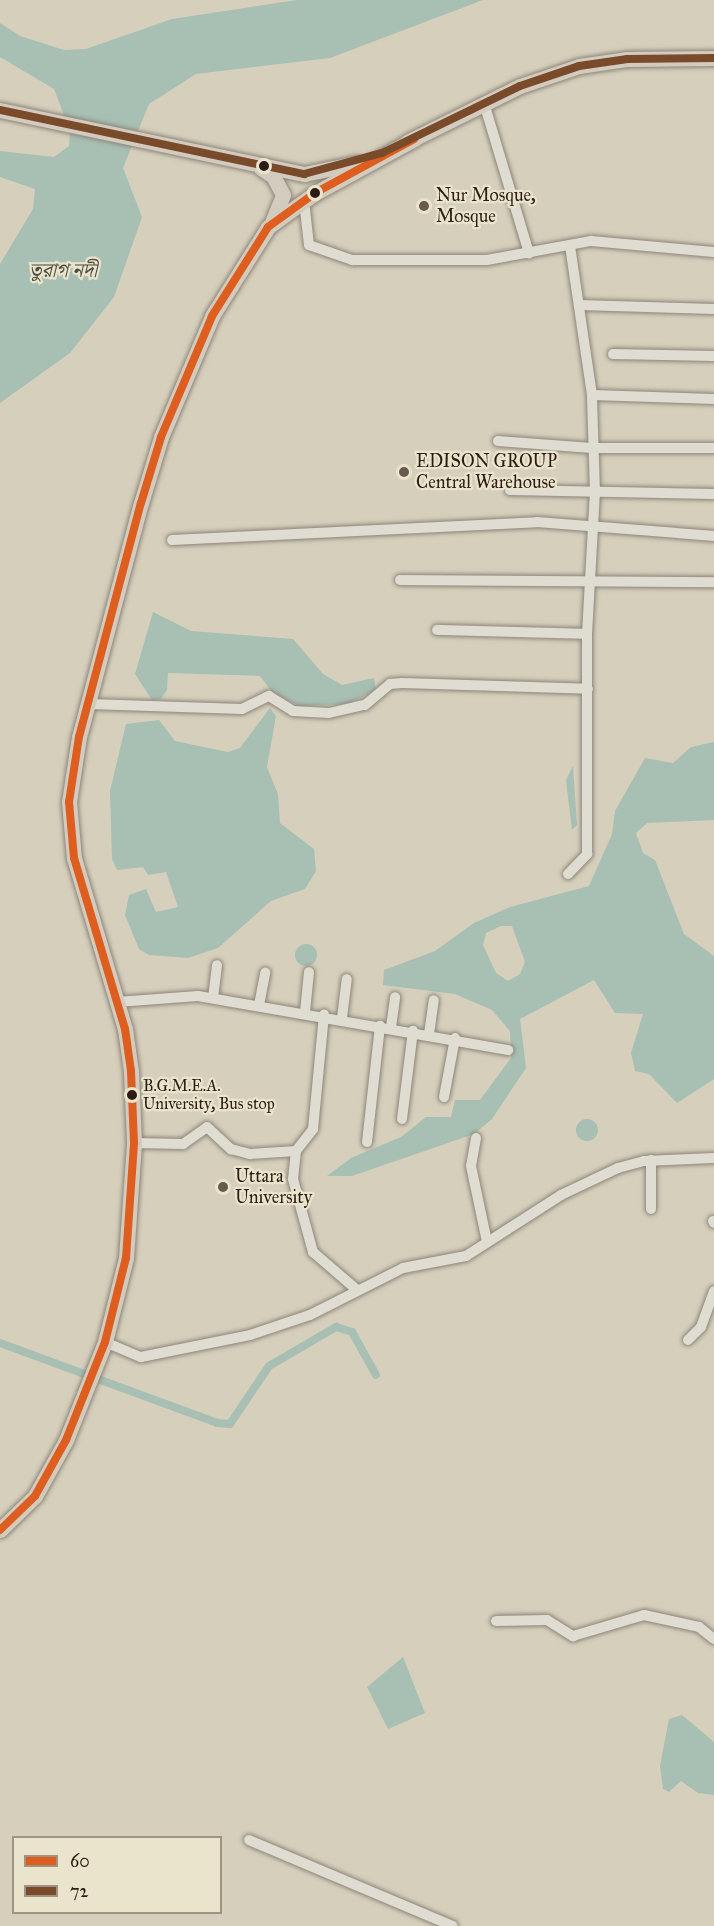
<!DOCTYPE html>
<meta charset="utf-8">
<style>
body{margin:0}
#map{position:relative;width:714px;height:1926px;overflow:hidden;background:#d6cfbc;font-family:"IM FELL Great Primer","Noto Serif Bengali",serif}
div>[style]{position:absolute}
.water>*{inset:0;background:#a8bfb4}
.round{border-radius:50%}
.canal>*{height:8px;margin:-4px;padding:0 4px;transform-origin:4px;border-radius:4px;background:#a8bfb4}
.roads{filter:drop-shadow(0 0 2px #8c867a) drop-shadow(0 0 2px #8c867a)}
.minor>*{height:10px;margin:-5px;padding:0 5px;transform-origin:5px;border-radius:5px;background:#dfdcd2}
.highway>*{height:15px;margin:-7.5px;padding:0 7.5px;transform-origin:7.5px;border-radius:7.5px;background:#d3ccbe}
.bus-1>*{height:8px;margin:-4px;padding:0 4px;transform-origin:4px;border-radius:4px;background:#de5e20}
.bus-2>*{height:8px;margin:-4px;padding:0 4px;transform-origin:4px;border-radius:4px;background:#7a4b2a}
.dots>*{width:16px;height:16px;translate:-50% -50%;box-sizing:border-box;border:3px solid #ebe4cc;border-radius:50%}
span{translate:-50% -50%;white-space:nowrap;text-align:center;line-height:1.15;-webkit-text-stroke:4.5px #ebe4cc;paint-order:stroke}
.bus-label{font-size:16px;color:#2c1c13}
.left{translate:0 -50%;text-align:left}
.poi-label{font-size:18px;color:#2c1c13}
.water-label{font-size:20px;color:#4b4b42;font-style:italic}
.legend{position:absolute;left:12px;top:1836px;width:210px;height:78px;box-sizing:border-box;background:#ebe4cc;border:2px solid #9f9482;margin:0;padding:8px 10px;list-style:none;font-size:18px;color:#2c1c13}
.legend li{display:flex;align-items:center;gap:12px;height:30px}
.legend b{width:30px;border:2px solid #9f9482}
</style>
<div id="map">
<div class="water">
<i style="clip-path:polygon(297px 0,483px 0,330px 58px,196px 74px,149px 104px,123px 168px,142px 217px,114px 297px,70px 353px,0 403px,0 264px,33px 209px,35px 189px,0 177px,0 151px,54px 157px,69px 146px,70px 131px,54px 89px,0 57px,0 23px,20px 36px,64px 50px,86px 49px,172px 19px)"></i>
<i style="clip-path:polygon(153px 612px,191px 631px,293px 639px,323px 674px,342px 685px,374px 678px,376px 690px,348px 704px,299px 706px,272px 692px,260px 676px,168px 673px,167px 690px,161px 699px,152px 700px,135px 674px)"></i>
<i style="clip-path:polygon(270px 708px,276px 716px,267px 767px,278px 794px,280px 823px,314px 849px,316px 871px,305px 889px,271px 901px,218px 948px,188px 958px,149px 955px,139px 949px,125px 915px,129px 895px,146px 889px,156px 912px,178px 907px,166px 872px,148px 875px,143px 867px,117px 870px,112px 859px,110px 791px,126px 724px,159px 720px,175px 741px,228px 752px,240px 748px)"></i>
<i style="clip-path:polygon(evenodd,714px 742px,714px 820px,647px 823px,636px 833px,643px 853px,655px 860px,684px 934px,714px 956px,714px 1079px,677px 1103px,649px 1074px,635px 1071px,631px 1053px,643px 1014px,615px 1013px,594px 980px,520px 1019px,526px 1068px,492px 1119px,474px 1134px,352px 1176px,327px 1176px,351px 1158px,401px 1137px,426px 1117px,451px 1117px,455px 1100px,480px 1100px,511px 1058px,510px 1031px,492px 1010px,455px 994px,383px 985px,384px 970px,435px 951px,474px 923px,510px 907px,589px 886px,612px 834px,615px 811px,645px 758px,673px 763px,691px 747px,714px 742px,501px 926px,512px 926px,525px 962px,520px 974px,508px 981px,496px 973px,483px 945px,486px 933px,501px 926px)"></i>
<i style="clip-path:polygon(573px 766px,577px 825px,572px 830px,566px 780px)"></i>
<i class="round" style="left:295px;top:944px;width:22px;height:22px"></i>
<i class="round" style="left:576px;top:1119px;width:22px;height:22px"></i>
<i style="clip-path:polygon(403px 1657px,425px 1713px,388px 1729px,367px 1687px)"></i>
<i style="clip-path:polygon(682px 1715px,714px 1742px,714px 1795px,698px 1793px,681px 1781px,669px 1792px,663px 1789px,660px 1766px,669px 1719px)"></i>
</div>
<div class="canal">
<i style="left:0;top:1343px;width:231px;rotate:20.2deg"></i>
<i style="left:217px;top:1423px;width:13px;rotate:4deg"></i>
<i style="left:230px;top:1424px;width:70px;rotate:-56.1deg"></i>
<i style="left:269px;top:1366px;width:78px;rotate:-30.2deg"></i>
<i style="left:336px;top:1327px;width:17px;rotate:17deg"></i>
<i style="left:352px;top:1332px;width:49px;rotate:60.8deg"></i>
</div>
<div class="roads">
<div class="minor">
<i style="left:484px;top:103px;width:157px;rotate:73.3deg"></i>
<i style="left:304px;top:201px;width:44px;rotate:83.5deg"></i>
<i style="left:309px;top:245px;width:46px;rotate:19.2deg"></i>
<i style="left:352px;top:260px;width:135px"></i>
<i style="left:487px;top:260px;width:106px;rotate:-10.4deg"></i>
<i style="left:591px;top:241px;width:123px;rotate:5.1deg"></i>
<i style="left:579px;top:305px;width:135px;rotate:1.7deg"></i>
<i style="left:613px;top:354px;width:101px;rotate:1.1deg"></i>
<i style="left:592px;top:395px;width:122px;rotate:1.9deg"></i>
<i style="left:498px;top:441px;width:94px;rotate:4.3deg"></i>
<i style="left:592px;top:448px;width:122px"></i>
<i style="left:510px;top:490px;width:204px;rotate:1.1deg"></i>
<i style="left:172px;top:540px;width:365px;rotate:-2.8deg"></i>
<i style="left:537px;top:522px;width:178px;rotate:4.5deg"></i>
<i style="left:400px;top:580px;width:314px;rotate:0.4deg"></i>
<i style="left:437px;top:630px;width:150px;rotate:1.5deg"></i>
<i style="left:89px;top:704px;width:153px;rotate:1.9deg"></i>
<i style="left:242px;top:709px;width:30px;rotate:-26deg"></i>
<i style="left:269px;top:696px;width:28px;rotate:32deg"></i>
<i style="left:293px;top:711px;width:36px;rotate:3deg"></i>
<i style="left:329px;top:713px;width:37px;rotate:-13deg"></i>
<i style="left:365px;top:705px;width:33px;rotate:-40deg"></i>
<i style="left:390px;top:684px;width:12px;rotate:-5deg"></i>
<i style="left:402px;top:683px;width:186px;rotate:1.8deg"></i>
<i style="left:568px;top:874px;width:28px;rotate:-46deg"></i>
<i style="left:587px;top:854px;width:220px;rotate:-90deg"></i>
<i style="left:587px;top:634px;width:141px;rotate:-86.8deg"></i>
<i style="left:595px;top:493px;width:98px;rotate:-91.8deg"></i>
<i style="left:592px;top:395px;width:151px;rotate:-98.4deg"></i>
<i style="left:213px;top:998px;width:33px;rotate:-83deg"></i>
<i style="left:117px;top:1002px;width:81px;rotate:-4.2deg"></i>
<i style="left:198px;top:996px;width:315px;rotate:9.9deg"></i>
<i style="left:259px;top:1005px;width:33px;rotate:-79deg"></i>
<i style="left:305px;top:1012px;width:40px;rotate:-84.3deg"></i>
<i style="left:342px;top:1018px;width:39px;rotate:-83deg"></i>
<i style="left:391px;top:1027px;width:30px;rotate:-82deg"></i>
<i style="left:429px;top:1034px;width:34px;rotate:-82deg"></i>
<i style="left:444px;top:1097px;width:60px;rotate:-79.4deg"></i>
<i style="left:402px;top:1119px;width:89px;rotate:-82.9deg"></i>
<i style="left:476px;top:1138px;width:28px;rotate:100deg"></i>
<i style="left:471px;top:1166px;width:78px;rotate:78.1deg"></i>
<i style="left:367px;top:1142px;width:117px;rotate:-83.6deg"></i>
<i style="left:134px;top:1143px;width:49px;rotate:1.2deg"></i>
<i style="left:183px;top:1144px;width:29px;rotate:-35deg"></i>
<i style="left:207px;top:1127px;width:33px;rotate:43deg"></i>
<i style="left:231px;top:1149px;width:20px;rotate:15deg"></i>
<i style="left:250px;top:1154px;width:46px;rotate:-3.7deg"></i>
<i style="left:296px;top:1151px;width:28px;rotate:96deg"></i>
<i style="left:293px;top:1179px;width:76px;rotate:74.7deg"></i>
<i style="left:313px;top:1252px;width:58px;rotate:40.8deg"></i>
<i style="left:296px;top:1151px;width:28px;rotate:-52deg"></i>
<i style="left:313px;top:1129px;width:115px;rotate:-84.5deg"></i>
<i style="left:651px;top:1160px;width:49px;rotate:90deg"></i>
<i style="left:713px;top:1221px;width:2px;rotate:63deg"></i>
<i style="left:688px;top:1340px;width:18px;rotate:-45deg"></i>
<i style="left:701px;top:1327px;width:38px;rotate:-70deg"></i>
<i style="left:105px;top:1342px;width:39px;rotate:23deg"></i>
<i style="left:141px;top:1357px;width:111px;rotate:-11.4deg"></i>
<i style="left:250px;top:1335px;width:63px;rotate:-18.4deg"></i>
<i style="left:310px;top:1315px;width:104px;rotate:-26.8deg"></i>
<i style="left:403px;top:1268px;width:64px;rotate:-10.8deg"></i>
<i style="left:466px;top:1256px;width:113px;rotate:-32.7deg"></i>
<i style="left:561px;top:1195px;width:63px;rotate:-25.3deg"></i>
<i style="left:618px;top:1168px;width:27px;rotate:-15deg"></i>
<i style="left:644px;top:1161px;width:70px;rotate:-2.5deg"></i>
<i style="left:496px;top:1621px;width:51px;rotate:-1.1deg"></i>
<i style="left:547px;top:1620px;width:31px;rotate:32deg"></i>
<i style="left:573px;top:1636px;width:74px;rotate:-16.5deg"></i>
<i style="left:644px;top:1615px;width:56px;rotate:12.3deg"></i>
<i style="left:699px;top:1627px;width:19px;rotate:39deg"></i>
<i style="left:249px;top:1840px;width:221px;rotate:22.9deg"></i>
</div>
<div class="highway">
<i style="left:0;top:110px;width:311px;rotate:11.9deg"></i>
<i style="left:304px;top:174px;width:54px;rotate:-11.7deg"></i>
<i style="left:407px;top:142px;width:126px;rotate:-26.4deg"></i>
<i style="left:520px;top:86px;width:62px;rotate:-18.7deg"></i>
<i style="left:579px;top:66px;width:49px;rotate:-8.3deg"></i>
<i style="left:627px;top:59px;width:87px;rotate:-0.7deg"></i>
<i style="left:261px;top:168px;width:14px;rotate:34deg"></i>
<i style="left:273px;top:176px;width:21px;rotate:62deg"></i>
<i style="left:283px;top:195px;width:29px;rotate:112deg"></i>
<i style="left:0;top:1530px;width:49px;rotate:-44.2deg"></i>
<i style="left:35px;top:1496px;width:64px;rotate:-61deg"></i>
<i style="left:66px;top:1440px;width:105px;rotate:-68.3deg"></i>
<i style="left:105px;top:1342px;width:87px;rotate:-76deg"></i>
<i style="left:126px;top:1258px;width:115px;rotate:-86deg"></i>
<i style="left:134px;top:1143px;width:72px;rotate:-92.4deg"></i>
<i style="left:131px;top:1071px;width:42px;rotate:-98.1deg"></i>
<i style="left:125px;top:1029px;width:178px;rotate:-106.6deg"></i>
<i style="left:74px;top:858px;width:56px;rotate:-95.1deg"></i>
<i style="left:69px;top:802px;width:66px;rotate:-81.3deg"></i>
<i style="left:79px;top:737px;width:242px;rotate:-75.2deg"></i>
<i style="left:141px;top:503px;width:69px;rotate:-73.1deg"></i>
<i style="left:161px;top:437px;width:131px;rotate:-67.1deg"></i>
<i style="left:212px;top:316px;width:105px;rotate:-57.8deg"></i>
<i style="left:268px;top:227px;width:58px;rotate:-35.9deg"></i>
<i style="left:315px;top:193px;width:113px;rotate:-28.6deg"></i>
</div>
</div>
<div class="bus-1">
<i style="left:0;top:1530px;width:49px;rotate:-44.2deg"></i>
<i style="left:35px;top:1496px;width:64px;rotate:-61deg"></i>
<i style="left:66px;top:1440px;width:105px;rotate:-68.3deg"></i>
<i style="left:105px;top:1342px;width:87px;rotate:-76deg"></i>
<i style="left:126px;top:1258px;width:115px;rotate:-86deg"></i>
<i style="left:134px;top:1143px;width:72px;rotate:-92.4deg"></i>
<i style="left:131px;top:1071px;width:42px;rotate:-98.1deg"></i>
<i style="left:125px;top:1029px;width:178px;rotate:-106.6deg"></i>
<i style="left:74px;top:858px;width:56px;rotate:-95.1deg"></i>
<i style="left:69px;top:802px;width:66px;rotate:-81.3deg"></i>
<i style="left:79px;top:737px;width:242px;rotate:-75.2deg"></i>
<i style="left:141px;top:503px;width:69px;rotate:-73.1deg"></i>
<i style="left:161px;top:437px;width:131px;rotate:-67.1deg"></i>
<i style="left:212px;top:316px;width:105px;rotate:-57.8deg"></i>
<i style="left:268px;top:227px;width:58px;rotate:-35.9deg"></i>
<i style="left:315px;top:193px;width:113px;rotate:-28.6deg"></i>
</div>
<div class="bus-2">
<i style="left:0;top:110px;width:311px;rotate:11.9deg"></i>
<i style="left:304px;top:174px;width:81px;rotate:-15.1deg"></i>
<i style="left:382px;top:153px;width:153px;rotate:-25.9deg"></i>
<i style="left:520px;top:86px;width:62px;rotate:-18.7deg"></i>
<i style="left:579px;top:66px;width:49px;rotate:-8.3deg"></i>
<i style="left:627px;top:59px;width:87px;rotate:-0.7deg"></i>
</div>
<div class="dots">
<i style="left:264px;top:166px;background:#2c1c13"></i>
<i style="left:315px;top:193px;background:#2c1c13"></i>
<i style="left:424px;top:206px;background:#685b4e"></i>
<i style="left:404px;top:472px;background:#685b4e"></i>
<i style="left:132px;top:1095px;background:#2c1c13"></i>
<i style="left:223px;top:1187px;background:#685b4e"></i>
</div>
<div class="bus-label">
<span class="left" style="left:143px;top:1095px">B.G.M.E.A.<br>University, Bus stop</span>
</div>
<div class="poi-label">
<span class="left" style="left:436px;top:206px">Nur Mosque,<br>Mosque</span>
<span class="left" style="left:416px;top:472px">EDISON GROUP<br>Central Warehouse</span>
<span class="left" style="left:235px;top:1187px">Uttara<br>University</span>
</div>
<div class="water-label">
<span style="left:63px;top:270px">তুরাগ নদী</span>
</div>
<ul class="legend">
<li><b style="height:8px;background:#de5e20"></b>60</li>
<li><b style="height:8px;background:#7a4b2a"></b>72</li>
</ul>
</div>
